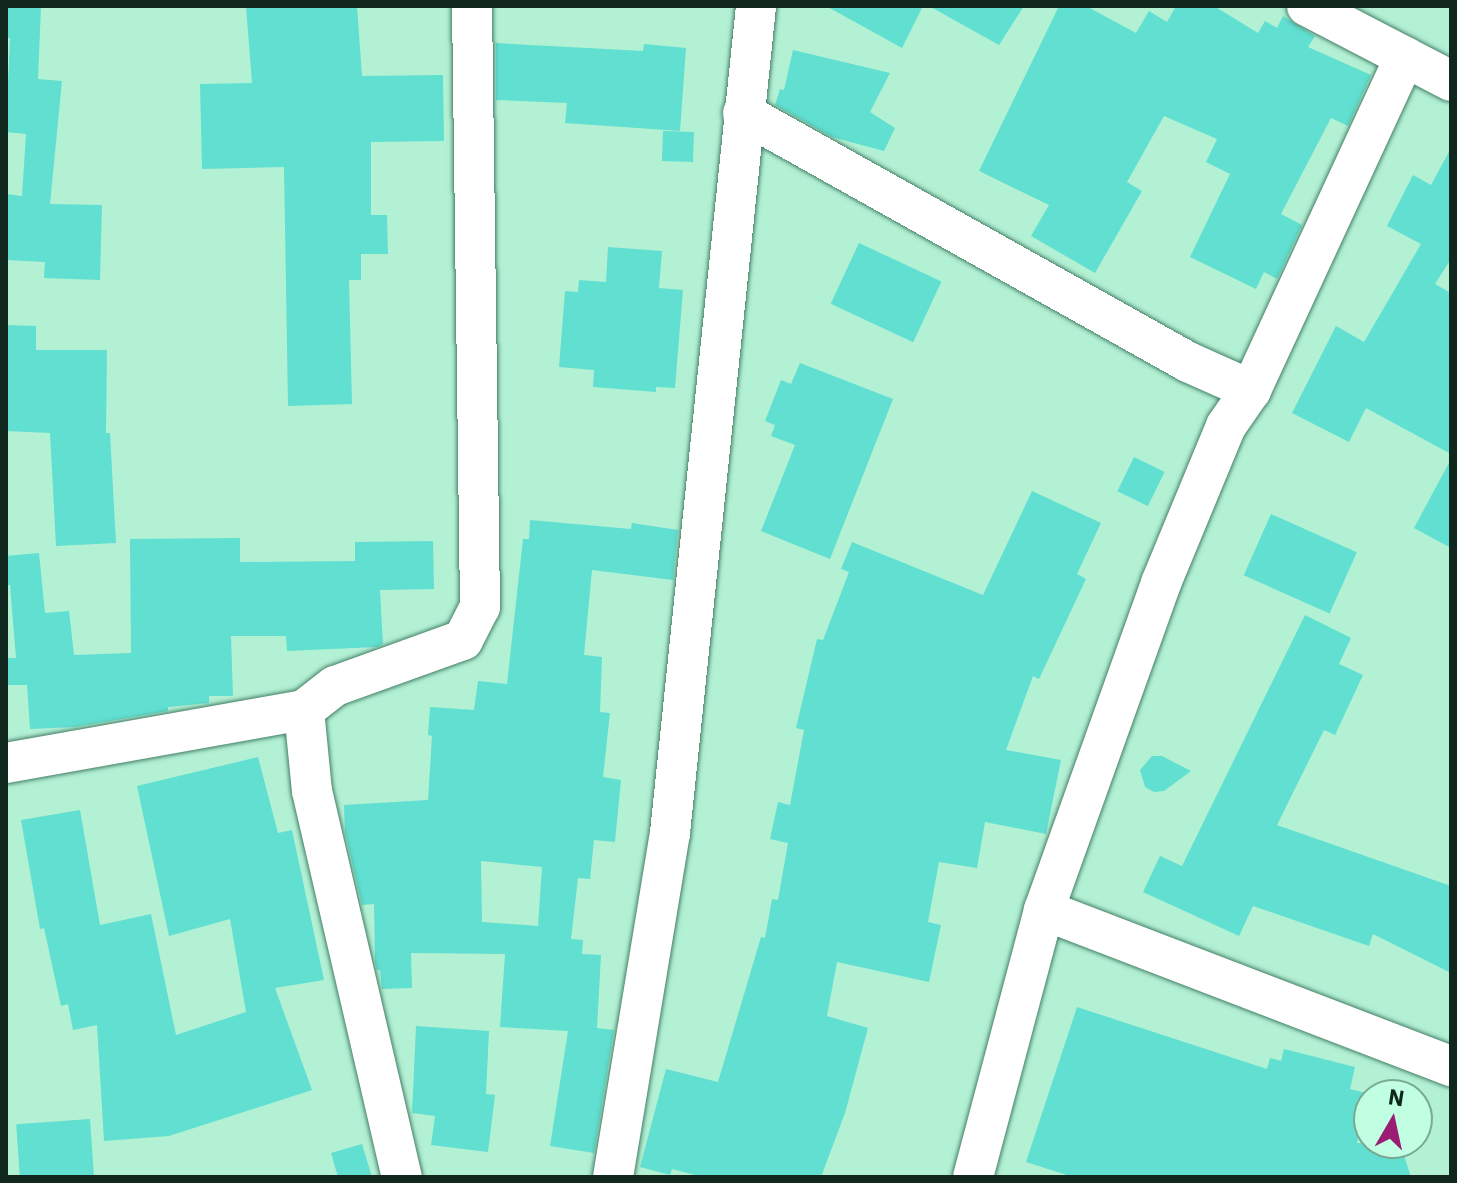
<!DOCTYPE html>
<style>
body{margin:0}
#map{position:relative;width:1457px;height:1183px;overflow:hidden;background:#b3f1d5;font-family:"IBM Plex Sans",sans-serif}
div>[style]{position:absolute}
.building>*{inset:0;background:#61dfd0;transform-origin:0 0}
.roads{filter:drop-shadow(0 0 2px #447f66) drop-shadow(0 0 2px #447f66)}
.street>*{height:40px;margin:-20px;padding:0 20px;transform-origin:20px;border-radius:20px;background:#fff}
span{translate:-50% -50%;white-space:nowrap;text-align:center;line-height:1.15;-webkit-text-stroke:8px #c0ffe2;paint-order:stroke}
.frame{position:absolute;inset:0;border:8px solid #0f271d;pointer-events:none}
.north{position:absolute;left:1353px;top:1079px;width:80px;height:80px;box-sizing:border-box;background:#c0ffe2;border:2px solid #79a993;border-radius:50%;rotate:9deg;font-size:22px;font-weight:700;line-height:32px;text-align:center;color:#0f271d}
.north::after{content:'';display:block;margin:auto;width:28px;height:36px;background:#9b1d73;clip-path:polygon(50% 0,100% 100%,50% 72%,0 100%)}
</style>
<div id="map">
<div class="building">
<i style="clip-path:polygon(6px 6px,41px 6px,38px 79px,62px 81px,50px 204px,102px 205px,100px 280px,44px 278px,45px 262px,6px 260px,6px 194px,22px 196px,26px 134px,6px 132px,10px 38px,6px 38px)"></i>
<i style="clip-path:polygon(246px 6px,357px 6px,362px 76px,443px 75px,444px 141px,371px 142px,371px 215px,387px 215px,388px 254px,361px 254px,361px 280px,349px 280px,352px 404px,288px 406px,284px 167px,202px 169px,200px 84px,252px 83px)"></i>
<i style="clip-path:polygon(826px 6px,923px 6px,902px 48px)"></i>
<i style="clip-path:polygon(929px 6px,1024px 6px,999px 45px)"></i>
<i style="clip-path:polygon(1059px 6px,1086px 6px,1136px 33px,1149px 11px,1167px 22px,1176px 6px,1214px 6px,1258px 33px,1265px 21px,1277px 28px,1283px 16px,1315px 36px,1308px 47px,1371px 75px,1348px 126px,1331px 118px,1281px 214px,1302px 225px,1277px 279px,1264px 272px,1256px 289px,1190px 257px,1230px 174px,1206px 162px,1217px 139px,1164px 116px,1127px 182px,1142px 191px,1095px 273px,1031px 236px,1049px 205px,979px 171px)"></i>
<i style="clip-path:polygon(496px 43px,643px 51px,644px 44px,686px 48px,680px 131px,565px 123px,567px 103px,496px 100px)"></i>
<i style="clip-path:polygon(793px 50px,890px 73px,870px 112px,895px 128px,884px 151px,832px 137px,775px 105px,780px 89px,784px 90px)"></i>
<i style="left:663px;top:131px;width:31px;height:30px;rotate:2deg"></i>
<i style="clip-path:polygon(1451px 148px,1451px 259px,1435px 284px,1451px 293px,1451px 454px,1366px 408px,1349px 442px,1292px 413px,1336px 326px,1364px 342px,1421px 244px,1387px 226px,1413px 175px,1431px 185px)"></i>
<i style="left:859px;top:243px;width:91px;height:67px;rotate:25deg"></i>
<i style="clip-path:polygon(608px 247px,662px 251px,659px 288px,683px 290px,675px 388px,656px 387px,656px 392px,593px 387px,594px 370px,559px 367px,565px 291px,578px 292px,579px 280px,606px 282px)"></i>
<i style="clip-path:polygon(6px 325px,36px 326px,36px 350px,107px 350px,106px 433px,110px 433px,116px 543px,56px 546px,50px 433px,6px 431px)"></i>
<i style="clip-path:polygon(800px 363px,893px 399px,830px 559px,761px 531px,795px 445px,771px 436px,775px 425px,765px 421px,781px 380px,791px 384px)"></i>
<i style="left:1134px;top:457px;width:34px;height:38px;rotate:26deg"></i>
<i style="clip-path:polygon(1451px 459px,1451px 548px,1414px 528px)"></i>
<i style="clip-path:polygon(1032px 491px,1101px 523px,1077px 574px,1086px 579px,1039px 679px,1033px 676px,1006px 750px,1061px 760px,1046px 834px,985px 822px,977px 868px,939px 862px,928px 922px,941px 925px,929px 982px,837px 962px,827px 1016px,868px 1028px,845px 1113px,821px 1177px,703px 1177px,672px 1169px,670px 1175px,640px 1167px,666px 1069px,718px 1082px,761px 937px,765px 938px,772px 899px,778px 900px,788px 843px,770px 839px,778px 802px,790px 805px,804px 730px,796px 728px,817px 639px,823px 640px,849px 572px,841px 569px,852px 542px,983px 595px)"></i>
<i style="left:1271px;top:514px;width:94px;height:67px;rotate:24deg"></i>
<i style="clip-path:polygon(evenodd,530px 520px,631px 529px,632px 523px,678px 530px,673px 580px,592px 570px,584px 655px,602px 657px,600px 712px,610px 713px,603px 777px,621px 780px,615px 842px,594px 840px,590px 879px,578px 878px,571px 939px,583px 940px,582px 954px,601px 955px,597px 1028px,614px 1030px,594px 1153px,550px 1146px,568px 1031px,500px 1027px,505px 954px,411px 953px,412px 988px,382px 989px,380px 970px,377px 970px,375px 962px,374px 904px,362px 905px,345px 832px,344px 805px,428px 800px,432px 736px,428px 735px,430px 707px,474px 710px,478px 681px,507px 684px,523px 539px,529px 539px,530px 520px,481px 861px,542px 867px,538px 926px,482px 922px,481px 861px)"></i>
<i style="clip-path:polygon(240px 538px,240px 562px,355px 561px,355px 542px,433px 541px,434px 589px,380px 590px,383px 644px,377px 647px,287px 651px,286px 636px,231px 636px,233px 696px,209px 696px,209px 703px,168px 707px,168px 711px,75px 727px,30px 729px,27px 685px,6px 685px,6px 658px,16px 658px,10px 585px,6px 585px,6px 556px,39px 553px,45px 613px,69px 611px,74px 655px,131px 653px,130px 539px)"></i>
<i style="clip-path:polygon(1305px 615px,1351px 638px,1339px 664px,1363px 675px,1335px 735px,1324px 730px,1277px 825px,1451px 886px,1451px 973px,1373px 934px,1369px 946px,1253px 906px,1239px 936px,1143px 892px,1160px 856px,1182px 866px)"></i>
<i style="clip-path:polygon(1152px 756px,1162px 756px,1191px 771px,1164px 791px,1154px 792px,1145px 787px,1140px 770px)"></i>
<i style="clip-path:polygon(258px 757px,278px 833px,292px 830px,324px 980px,275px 988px,312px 1090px,169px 1136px,104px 1141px,97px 1025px,73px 1030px,68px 1004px,61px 1006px,44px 928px,40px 929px,21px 820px,80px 810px,100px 925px,151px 914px,176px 1035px,246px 1012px,230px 919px,169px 936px,137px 786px)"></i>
<i style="clip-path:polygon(1077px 1007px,1267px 1069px,1270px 1058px,1281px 1061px,1284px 1049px,1355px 1067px,1350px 1089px,1370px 1094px,1357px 1143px,1400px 1143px,1411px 1177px,1073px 1177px,1026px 1162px)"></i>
<i style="clip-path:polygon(416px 1026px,489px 1031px,486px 1094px,495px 1095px,488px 1152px,431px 1145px,435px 1116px,412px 1113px)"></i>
<i style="left:90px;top:1119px;width:58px;height:74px;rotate:86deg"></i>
<i style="clip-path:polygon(362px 1144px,372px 1177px,338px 1177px,331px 1153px)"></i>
</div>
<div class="roads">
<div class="street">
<i style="left:1307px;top:6px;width:162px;rotate:27.5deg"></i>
<i style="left:743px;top:113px;width:510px;rotate:29.23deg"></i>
<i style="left:1188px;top:362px;width:69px;rotate:24deg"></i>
<i style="left:304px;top:710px;width:81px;rotate:84.4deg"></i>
<i style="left:312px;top:791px;width:396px;rotate:76.9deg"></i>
<i style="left:6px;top:763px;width:303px;rotate:-10.1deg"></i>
<i style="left:304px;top:710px;width:39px;rotate:-38deg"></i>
<i style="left:335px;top:686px;width:136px;rotate:-19.8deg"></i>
<i style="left:463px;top:640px;width:37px;rotate:-63deg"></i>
<i style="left:480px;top:607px;width:601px;rotate:-90.76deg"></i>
<i style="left:1044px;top:910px;width:436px;rotate:21deg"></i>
<i style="left:613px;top:1177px;width:349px;rotate:-80.6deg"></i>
<i style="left:670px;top:833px;width:831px;rotate:-84.06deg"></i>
<i style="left:973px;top:1177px;width:276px;rotate:-75.1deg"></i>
<i style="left:1044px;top:910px;width:347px;rotate:-70.3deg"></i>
<i style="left:1161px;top:583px;width:170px;rotate:-67.5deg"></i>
<i style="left:1226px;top:426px;width:44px;rotate:-55.2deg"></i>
<i style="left:1251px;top:390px;width:367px;rotate:-65.2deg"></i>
</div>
</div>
<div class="frame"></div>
<div class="north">N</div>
</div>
